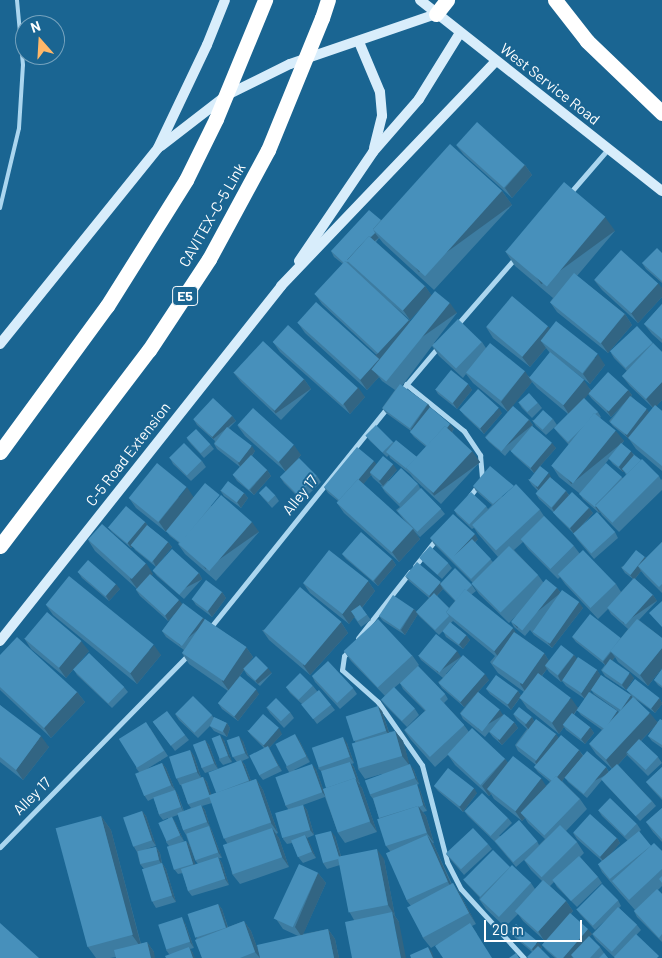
<!DOCTYPE html>
<meta charset="utf-8">
<style>
body{margin:0}
#map{position:relative;width:662px;height:958px;overflow:hidden;background:#1a6592;font-family:Barlow,sans-serif}
div>[style]{position:absolute}
.service>*{height:4px;margin:-2px;padding:0 2px;transform-origin:2px;border-radius:2px;background:#abd6ef}
.minor>*{height:5px;margin:-2.5px;padding:0 2.5px;transform-origin:2.5px;border-radius:2.5px;background:#abd6ef}
.secondary>*{height:10px;margin:-5px;padding:0 5px;transform-origin:5px;border-radius:5px;background:#d8edfb}
.motorway>*{height:15px;margin:-7.5px;padding:0 7.5px;transform-origin:7.5px;border-radius:7.5px;background:#fff}
.motorway-bridge>*{height:15px;margin:-7.5px;padding:0 7.5px;transform-origin:7.5px;border-radius:7.5px;background:#fff}
.wall>*{inset:0;background:#3d7ca1}
.shaded-wall>*{inset:0;background:#326583;transform-origin:0 0}
.building>*{inset:0;background:#4790bb;transform-origin:0 0}
span{translate:-50% -50%;white-space:nowrap;text-align:center;line-height:1.15;-webkit-text-stroke:4px #1a6592;paint-order:stroke}
.shield-label span{padding:1px 4px;background:#1a6592;border:1px solid;border-radius:4px;-webkit-text-stroke-width:0}
.shield-label{font-size:14px;color:#fff;font-weight:700}
.street-label{font-size:15px;color:#fff}
.north{position:absolute;left:15px;top:15px;width:50px;height:50px;box-sizing:border-box;background:#1a6592;border:1px solid #76a3be;border-radius:50%;rotate:341deg;font-size:14px;font-weight:700;line-height:20px;text-align:center;color:#fff}
.north::after{content:'';display:block;margin:auto;width:18px;height:22px;background:#ffb869;clip-path:polygon(50% 0,100% 100%,50% 72%,0 100%)}
.scale{position:absolute;left:484px;top:920px;width:98px;height:22px;box-sizing:border-box;border:2px solid #fff;border-top:0;padding-left:6px;font-size:15px;line-height:18px;white-space:nowrap;color:#fff;-webkit-text-stroke:4px #1a6592;paint-order:stroke}
</style>
<div id="map">
<div class="service">
<i style="left:0;top:208px;width:82px;rotate:-76.6deg"></i>
<i style="left:19px;top:128px;width:63px;rotate:-86.4deg"></i>
<i style="left:23px;top:65px;width:65px;rotate:-95.3deg"></i>
</div>
<div class="minor">
<i style="left:570px;top:193px;width:58px;rotate:-49.2deg"></i>
<i style="left:456px;top:326px;width:91px;rotate:-49deg"></i>
<i style="left:406px;top:384px;width:75px;rotate:39deg"></i>
<i style="left:464px;top:431px;width:29px;rotate:56deg"></i>
<i style="left:480px;top:455px;width:25px;rotate:85deg"></i>
<i style="left:482px;top:480px;width:21px;rotate:127deg"></i>
<i style="left:401px;top:391px;width:59px;rotate:-49.8deg"></i>
<i style="left:415px;top:566px;width:34px;rotate:-52deg"></i>
<i style="left:210px;top:628px;width:284px;rotate:-51.2deg"></i>
<i style="left:358px;top:638px;width:84px;rotate:-51.8deg"></i>
<i style="left:350px;top:649px;width:9px;rotate:131deg"></i>
<i style="left:344px;top:656px;width:14px;rotate:98deg"></i>
<i style="left:342px;top:670px;width:48px;rotate:41.6deg"></i>
<i style="left:378px;top:702px;width:77px;rotate:55.1deg"></i>
<i style="left:422px;top:765px;width:100px;rotate:75.5deg"></i>
<i style="left:447px;top:862px;width:30px;rotate:63deg"></i>
<i style="left:461px;top:889px;width:93px;rotate:47.6deg"></i>
<i style="left:0;top:847px;width:270px;rotate:-45.6deg"></i>
</div>
<div class="secondary">
<i style="left:420px;top:0;width:308px;rotate:38.3deg"></i>
<i style="left:359px;top:42px;width:54px;rotate:67.2deg"></i>
<i style="left:380px;top:92px;width:24px;rotate:85deg"></i>
<i style="left:382px;top:116px;width:33px;rotate:104deg"></i>
<i style="left:161px;top:146px;width:83px;rotate:-37.7deg"></i>
<i style="left:227px;top:95px;width:70px;rotate:-26.2deg"></i>
<i style="left:290px;top:64px;width:154px;rotate:-18.9deg"></i>
<i style="left:299px;top:261px;width:132px;rotate:-55.8deg"></i>
<i style="left:373px;top:152px;width:70px;rotate:-49deg"></i>
<i style="left:419px;top:99px;width:78px;rotate:-58.2deg"></i>
<i style="left:0;top:344px;width:252px;rotate:-51.1deg"></i>
<i style="left:158px;top:148px;width:114px;rotate:-64.6deg"></i>
<i style="left:207px;top:45px;width:48px;rotate:-68.2deg"></i>
<i style="left:0;top:641px;width:453px;rotate:-51.6deg"></i>
<i style="left:281px;top:286px;width:311px;rotate:-46.3deg"></i>
</div>
<div class="motorway">
<i style="left:555px;top:0;width:52px;rotate:52deg"></i>
<i style="left:587px;top:41px;width:104px;rotate:43.8deg"></i>
<i style="left:436px;top:14px;width:18px;rotate:-52deg"></i>
<i style="left:322px;top:18px;width:19px;rotate:-72deg"></i>
</div>
<div class="motorway-bridge">
<i style="left:0;top:452px;width:181px;rotate:-53.8deg"></i>
<i style="left:107px;top:306px;width:149px;rotate:-57.9deg"></i>
<i style="left:186px;top:180px;width:68px;rotate:-63.8deg"></i>
<i style="left:216px;top:119px;width:129px;rotate:-67.6deg"></i>
<i style="left:0;top:546px;width:246px;rotate:-52.8deg"></i>
<i style="left:149px;top:350px;width:109px;rotate:-56.6deg"></i>
<i style="left:209px;top:259px;width:124px;rotate:-61.6deg"></i>
<i style="left:268px;top:150px;width:143px;rotate:-67.8deg"></i>
</div>
<div class="wall">
<i style="clip-path:polygon(456px 145px,525px 165px,532px 175px,512px 198px,464px 155px)"></i>
<i style="clip-path:polygon(evenodd,502px 191px,512px 205px,434px 290px,383px 243px,379px 238px,376px 242px,425px 286px,431px 295px,457px 313px,434px 343px,482px 342px,486px 348px,530px 377px,550px 353px,546px 348px,530px 367px,493px 338px,486px 327px,550px 329px,605px 365px,590px 384px,559px 360px,591px 390px,628px 390px,632px 395px,631px 396px,649px 413px,653px 408px,630px 386px,622px 376px,627px 371px,614px 358px,611px 353px,653px 343px,662px 352px,662px 400px,656px 406px,662px 411px,662px 471px,636px 449px,629px 439px,613px 426px,609px 421px,623px 405px,611px 417px,592px 399px,588px 394px,584px 399px,598px 412px,601px 417px,600px 418px,624px 441px,622px 444px,659px 476px,661px 480px,662px 479px,662px 490px,619px 532px,602px 515px,600px 512px,599px 513px,583px 499px,579px 493px,559px 477px,552px 466px,569px 445px,558px 433px,554px 428px,568px 414px,537px 388px,532px 382px,508px 411px,529px 420px,533px 425px,532px 426px,556px 448px,534px 473px,514px 455px,510px 450px,505px 456px,489px 442px,485px 437px,508px 412px,473px 383px,466px 374px,463px 378px,439px 356px,432px 346px,402px 386px,428px 404px,431px 408px,454px 429px,452px 432px,480px 462px,441px 504px,414px 479px,410px 474px,390px 458px,389px 455px,387px 457px,370px 441px,366px 436px,393px 442px,417px 457px,426px 447px,414px 437px,410px 432px,411px 431px,386px 413px,382px 408px,395px 390px,382px 381px,379px 377px,367px 390px,305px 333px,298px 323px,379px 359px,381px 362px,382px 360px,322px 304px,315px 294px,343px 264px,334px 257px,331px 251px,381px 220px,502px 191px,392px 304px,410px 320px,424px 305px,411px 322px,392px 304px,502px 191px,609px 459px,613px 464px,623px 472px,624px 471px,626px 475px,623px 478px,602px 468px,609px 459px)"></i>
<i style="clip-path:polygon(615px 231px,577px 276px,625px 314px,632px 325px,608px 353px,557px 312px,550px 302px,553px 298px,515px 266px,505px 251px)"></i>
<i style="clip-path:polygon(662px 253px,662px 283px,646px 269px,642px 263px)"></i>
<i style="clip-path:polygon(594px 280px,662px 288px,662px 297px,638px 323px,602px 290px)"></i>
<i style="clip-path:polygon(662px 304px,662px 343px,652px 334px,644px 324px)"></i>
<i style="clip-path:polygon(273px 342px,365px 397px,350px 414px,280px 352px)"></i>
<i style="clip-path:polygon(233px 372px,304px 379px,311px 389px,281px 420px,241px 382px)"></i>
<i style="clip-path:polygon(468px 384px,472px 390px,457px 409px,438px 394px,435px 389px)"></i>
<i style="clip-path:polygon(518px 402px,538px 403px,542px 408px,532px 418px,522px 408px)"></i>
<i style="clip-path:polygon(460px 410px,502px 413px,484px 434px,464px 415px)"></i>
<i style="clip-path:polygon(232px 416px,236px 421px,229px 428px,255px 451px,252px 456px,267px 470px,271px 476px,254px 495px,237px 481px,233px 475px,240px 467px,217px 449px,214px 444px,215px 441px,197px 425px,194px 420px)"></i>
<i style="clip-path:polygon(553px 419px,557px 425px,546px 435px,536px 426px,532px 420px)"></i>
<i style="clip-path:polygon(237px 425px,301px 455px,293px 465px,317px 476px,321px 482px,302px 501px,284px 483px,280px 477px,286px 472px,245px 436px)"></i>
<i style="clip-path:polygon(187px 439px,210px 444px,214px 449px,204px 458px,191px 444px)"></i>
<i style="clip-path:polygon(170px 458px,202px 461px,206px 467px,191px 481px,173px 464px)"></i>
<i style="clip-path:polygon(evenodd,376px 465px,397px 470px,388px 481px,418px 484px,420px 488px,441px 509px,445px 514px,420px 537px,415px 532px,420px 539px,399px 562px,344px 513px,337px 503px,338px 501px,328px 493px,324px 487px,376px 465px,371px 475px,373px 478px,382px 486px,381px 486px,385px 492px,400px 507px,396px 510px,408px 525px,363px 484px,371px 475px)"></i>
<i style="clip-path:polygon(528px 479px,552px 479px,566px 491px,569px 495px,589px 508px,593px 513px,583px 525px,615px 532px,618px 538px,594px 559px,577px 539px,573px 533px,557px 517px,553px 512px,539px 499px,536px 494px,538px 491px,532px 485px)"></i>
<i style="clip-path:polygon(473px 486px,540px 510px,544px 516px,574px 546px,580px 554px,616px 584px,621px 592px,633px 579px,625px 573px,621px 567px,645px 557px,646px 558px,662px 542px,662px 593px,645px 576px,641px 571px,635px 579px,653px 595px,657px 601px,639px 620px,662px 638px,662px 668px,648px 686px,618px 662px,615px 657px,612px 661px,634px 678px,626px 690px,605px 676px,601px 670px,605px 665px,576px 642px,572px 637px,621px 638px,628px 629px,611px 614px,608px 609px,598px 619px,565px 584px,560px 577px,558px 579px,528px 549px,523px 542px,514px 550px,538px 575px,543px 582px,557px 588px,560px 592px,583px 608px,552px 648px,534px 635px,530px 630px,525px 636px,514px 627px,511px 622px,516px 616px,509px 623px,479px 594px,472px 584px,473px 583px,434px 544px,430px 538px,478px 539px,475px 543px,493px 562px,498px 557px,478px 534px,474px 528px,472px 529px,457px 515px,454px 510px,486px 506px,488px 509px,492px 505px,476px 491px)"></i>
<i style="clip-path:polygon(220px 490px,244px 493px,248px 498px,241px 508px,224px 496px)"></i>
<i style="clip-path:polygon(259px 493px,275px 495px,279px 501px,272px 508px,263px 498px)"></i>
<i style="clip-path:polygon(194px 497px,259px 532px,216px 581px,185px 554px,178px 544px,179px 543px,170px 536px,166px 531px,166px 532px,136px 508px,129px 498px)"></i>
<i style="clip-path:polygon(145px 522px,149px 527px,168px 542px,172px 547px,156px 567px,135px 550px,133px 546px,131px 548px,112px 532px,108px 527px)"></i>
<i style="clip-path:polygon(88px 540px,153px 574px,151px 575px,182px 604px,246px 647px,253px 657px,246px 666px,272px 673px,260px 686px,247px 675px,244px 670px,235px 683px,259px 694px,238px 721px,222px 709px,218px 703px,228px 691px,189px 664px,182px 653px,184px 650px,166px 637px,162px 631px,175px 613px,168px 621px,140px 596px,136px 590px,137px 589px,95px 551px)"></i>
<i style="clip-path:polygon(342px 554px,392px 559px,396px 565px,378px 586px,346px 559px)"></i>
<i style="clip-path:polygon(420px 558px,448px 563px,452px 568px,442px 579px,424px 563px)"></i>
<i style="clip-path:polygon(153px 571px,199px 573px,202px 579px,184px 599px,157px 576px)"></i>
<i style="clip-path:polygon(78px 572px,120px 589px,109px 601px,82px 578px)"></i>
<i style="clip-path:polygon(evenodd,405px 576px,441px 583px,472px 585px,476px 591px,471px 595px,516px 633px,544px 653px,549px 661px,574px 655px,577px 659px,597px 670px,600px 675px,631px 695px,627px 690px,659px 698px,662px 703px,662px 704px,655px 713px,636px 699px,657px 722px,662px 720px,662px 748px,652px 741px,648px 736px,656px 725px,641px 741px,658px 757px,662px 763px,648px 776px,627px 755px,618px 765px,652px 801px,656px 806px,640px 821px,605px 784px,602px 780px,587px 798px,568px 782px,565px 777px,562px 781px,580px 799px,587px 809px,566px 831px,577px 842px,584px 853px,580px 857px,598px 877px,602px 883px,577px 907px,557px 887px,554px 882px,550px 886px,566px 901px,573px 911px,571px 914px,592px 934px,607px 919px,595px 930px,580px 914px,576px 909px,618px 900px,621px 906px,619px 908px,637px 925px,641px 930px,615px 958px,596px 940px,592px 934px,589px 937px,600px 947px,604px 953px,608px 958px,573px 958px,572px 957px,571px 958px,555px 958px,546px 950px,542px 945px,545px 941px,523px 921px,518px 914px,505px 927px,486px 909px,479px 899px,480px 898px,467px 884px,463px 879px,510px 867px,531px 883px,535px 889px,542px 881px,531px 870px,524px 860px,516px 867px,494px 841px,468px 816px,464px 811px,508px 818px,512px 823px,499px 836px,537px 841px,539px 845px,545px 839px,528px 823px,525px 818px,522px 821px,494px 799px,491px 794px,489px 796px,455px 765px,448px 755px,435px 767px,411px 740px,404px 730px,425px 711px,403px 689px,400px 683px,394px 688px,415px 709px,419px 715px,407px 727px,385px 705px,381px 700px,385px 696px,351px 661px,344px 651px,412px 655px,419px 665px,418px 666px,445px 694px,448px 699px,444px 703px,464px 725px,469px 732px,505px 759px,508px 763px,546px 786px,550px 782px,538px 772px,534px 767px,536px 765px,518px 751px,515px 745px,527px 729px,517px 720px,513px 714px,532px 717px,534px 721px,556px 734px,558px 738px,579px 750px,583px 755px,606px 767px,609px 772px,612px 769px,596px 754px,589px 744px,602px 730px,581px 715px,577px 710px,574px 715px,590px 727px,594px 733px,585px 744px,566px 730px,564px 727px,559px 734px,527px 708px,520px 698px,511px 710px,490px 694px,486px 689px,518px 691px,521px 696px,524px 692px,498px 673px,490px 662px,495px 656px,453px 621px,451px 623px,466px 635px,470px 640px,463px 649px,446px 637px,443px 631px,439px 635px,420px 617px,416px 612px,429px 598px,409px 581px,405px 576px,443px 589px,455px 601px,449px 608px,437px 596px,443px 589px,405px 576px,547px 669px,549px 672px,561px 682px,562px 681px,566px 686px,585px 699px,578px 708px,542px 676px,547px 669px,405px 576px,591px 690px,594px 694px,619px 712px,618px 713px,617px 711px,590px 692px,591px 690px)"></i>
<i style="clip-path:polygon(368px 581px,375px 591px,362px 608px,371px 620px,361px 627px,354px 617px,349px 624px,310px 593px,303px 583px)"></i>
<i style="clip-path:polygon(222px 592px,226px 598px,212px 617px,196px 605px,192px 599px)"></i>
<i style="clip-path:polygon(46px 605px,161px 655px,137px 684px,53px 615px)"></i>
<i style="clip-path:polygon(414px 609px,418px 614px,405px 635px,383px 621px,379px 616px)"></i>
<i style="clip-path:polygon(341px 622px,348px 633px,310px 675px,269px 640px,262px 630px)"></i>
<i style="clip-path:polygon(24px 638px,89px 651px,66px 678px,31px 649px)"></i>
<i style="clip-path:polygon(0 655px,77px 692px,85px 702px,51px 738px,0 690px)"></i>
<i style="clip-path:polygon(418px 655px,461px 657px,446px 674px,489px 680px,478px 692px,503px 715px,514px 722px,518px 728px,502px 745px,493px 737px,489px 732px,485px 737px,463px 719px,460px 713px,475px 695px,464px 707px,442px 688px,438px 682px,443px 678px,421px 660px)"></i>
<i style="clip-path:polygon(662px 669px,662px 688px,658px 685px,654px 680px)"></i>
<i style="clip-path:polygon(74px 670px,124px 687px,128px 692px,112px 708px,77px 675px)"></i>
<i style="clip-path:polygon(312px 676px,353px 688px,357px 694px,340px 709px,315px 682px)"></i>
<i style="clip-path:polygon(313px 686px,317px 691px,331px 705px,335px 710px,317px 724px,303px 705px,290px 693px,286px 687px)"></i>
<i style="clip-path:polygon(0 705px,49px 747px,23px 780px,0 762px)"></i>
<i style="clip-path:polygon(266px 707px,290px 712px,294px 718px,284px 728px,270px 713px)"></i>
<i style="clip-path:polygon(382px 711px,389px 732px,395px 731px,403px 741px,409px 764px,414px 770px,419px 784px,417px 785px,420px 790px,427px 811px,423px 812px,426px 816px,434px 843px,433px 843px,452px 884px,453px 883px,460px 894px,476px 924px,472px 926px,477px 934px,436px 945px,431px 948px,423px 938px,411px 906px,407px 901px,390px 851px,386px 846px,379px 818px,373px 799px,370px 795px,382px 774px,365px 779px,358px 769px,355px 741px)"></i>
<i style="clip-path:polygon(175px 714px,212px 715px,213px 717px,227px 723px,230px 728px,227px 737px,214px 731px,210px 726px,198px 738px,179px 720px)"></i>
<i style="clip-path:polygon(153px 722px,185px 735px,189px 740px,175px 751px)"></i>
<i style="clip-path:polygon(evenodd,150px 728px,168px 756px,147px 769px,162px 763px,166px 768px,175px 790px,178px 795px,184px 811px,191px 808px,188px 804px,181px 785px,180px 785px,177px 779px,190px 750px,194px 756px,201px 777px,203px 777px,207px 782px,211px 795px,216px 793px,237px 762px,233px 757px,243px 741px,249px 758px,242px 761px,245px 765px,251px 781px,256px 779px,263px 790px,278px 833px,276px 834px,279px 838px,289px 867px,240px 884px,232px 874px,227px 843px,225px 840px,212px 803px,202px 806px,205px 810px,210px 827px,212px 831px,222px 858px,219px 858px,222px 863px,229px 885px,192px 896px,188px 891px,183px 873px,178px 874px,174px 869px,169px 846px,166px 842px,168px 818px,163px 820px,159px 815px,154px 798px,148px 801px,144px 795px,139px 772px,136px 768px,150px 728px,178px 815px,183px 830px,186px 835px,195px 860px,198px 864px,195px 865px,190px 846px,186px 841px,181px 842px,184px 841px,175px 822px,172px 817px,178px 815px)"></i>
<i style="clip-path:polygon(247px 730px,282px 734px,269px 748px,282px 771px,263px 780px,259px 775px,264px 748px,251px 735px)"></i>
<i style="clip-path:polygon(205px 740px,209px 745px,218px 769px,205px 773px,201px 767px)"></i>
<i style="clip-path:polygon(224px 740px,232px 762px,223px 765px,219px 760px)"></i>
<i style="clip-path:polygon(299px 740px,310px 762px,294px 770px,316px 769px,323px 789px,327px 788px,322px 772px,318px 768px,347px 743px,354px 763px,352px 764px,354px 767px,360px 784px,359px 784px,362px 788px,377px 832px,345px 843px,338px 833px,325px 797px,303px 805px,307px 810px,314px 835px,307px 838px,316px 858px,303px 863px,299px 858px,292px 843px,287px 844px,283px 839px,288px 809px,285px 805px,289px 772px,286px 767px)"></i>
<i style="clip-path:polygon(662px 767px,662px 800px,650px 787px,646px 782px)"></i>
<i style="clip-path:polygon(434px 786px,477px 793px,463px 812px,438px 791px)"></i>
<i style="clip-path:polygon(662px 808px,662px 842px,653px 832px,646px 822px)"></i>
<i style="clip-path:polygon(598px 810px,637px 824px,641px 830px,639px 832px,651px 846px,662px 851px,662px 886px,658px 890px,662px 894px,662px 942px,637px 917px,634px 911px,635px 910px,619px 892px,602px 872px,599px 866px,603px 862px,577px 839px,573px 833px,617px 838px,620px 843px,604px 861px,628px 841px,602px 816px)"></i>
<i style="clip-path:polygon(142px 811px,146px 816px,156px 846px,146px 849px,156px 847px,160px 853px,162px 863px,166px 869px,176px 902px,156px 908px,153px 903px,144px 869px,140px 864px,137px 852px,134px 847px)"></i>
<i style="clip-path:polygon(101px 816px,111px 830px,141px 944px,147px 942px,154px 952px,116px 957px,110px 958px,96px 958px,88px 947px)"></i>
<i style="clip-path:polygon(335px 836px,341px 856px,384px 859px,395px 916px,399px 922px,354px 920px,350px 913px,340px 865px,327px 869px,323px 863px)"></i>
<i style="clip-path:polygon(488px 844px,492px 849px,464px 875px,446px 854px)"></i>
<i style="clip-path:polygon(318px 873px,326px 883px,303px 934px,328px 929px,335px 939px,339px 958px,202px 958px,196px 939px,218px 904px,222px 909px,228px 927px,244px 921px,251px 931px,258px 950px,298px 936px,283px 929px,276px 919px)"></i>
<i style="clip-path:polygon(185px 923px,194px 948px,190px 949px,193px 953px,169px 954px,166px 950px)"></i>
<i style="clip-path:polygon(510px 932px,542px 947px,541px 949px,532px 952px,514px 937px)"></i>
</div>
<div class="shaded-wall">
<i style="clip-path:polygon(525px 165px,532px 175px,512px 198px,505px 188px)"></i>
<i style="left:502px;top:191px;width:17px;height:115px;rotate:54deg"></i>
<i style="left:605px;top:217px;width:17px;height:91px;rotate:54deg"></i>
<i style="left:375px;top:233px;width:6px;height:38px;rotate:51deg"></i>
<i style="clip-path:polygon(658px 283px,662px 288px,662px 297px,638px 323px,631px 313px)"></i>
<i style="clip-path:polygon(425px 286px,432px 296px,410px 320px,403px 310px)"></i>
<i style="left:450px;top:303px;width:12px;height:99px;rotate:55deg"></i>
<i style="clip-path:polygon(625px 314px,632px 325px,608px 353px,601px 343px)"></i>
<i style="clip-path:polygon(409px 320px,416px 330px,386px 363px,378px 353px)"></i>
<i style="clip-path:polygon(548px 326px,556px 336px,541px 341px,546px 348px,530px 367px,522px 357px)"></i>
<i style="clip-path:polygon(598px 354px,605px 365px,590px 384px,583px 374px)"></i>
<i style="clip-path:polygon(379px 359px,387px 370px,374px 371px,379px 377px,367px 390px,360px 380px)"></i>
<i style="clip-path:polygon(525px 371px,532px 382px,508px 412px,501px 402px)"></i>
<i style="left:304px;top:379px;width:12px;height:43px;rotate:55deg"></i>
<i style="clip-path:polygon(584px 380px,591px 391px,570px 416px,563px 405px)"></i>
<i style="clip-path:polygon(662px 382px,662px 400px,654px 409px,646px 399px)"></i>
<i style="clip-path:polygon(468px 384px,472px 390px,457px 409px,453px 403px)"></i>
<i style="clip-path:polygon(358px 387px,365px 397px,350px 414px,343px 403px)"></i>
<i style="clip-path:polygon(628px 390px,632px 395px,611px 417px,607px 411px)"></i>
<i style="clip-path:polygon(428px 404px,432px 410px,414px 434px,411px 429px)"></i>
<i style="clip-path:polygon(499px 408px,502px 413px,484px 434px,480px 428px)"></i>
<i style="clip-path:polygon(647px 409px,650px 414px,629px 440px,625px 434px)"></i>
<i style="left:232px;top:416px;width:6px;height:29px;rotate:51deg"></i>
<i style="left:529px;top:420px;width:6px;height:42px;rotate:51deg"></i>
<i style="clip-path:polygon(450px 424px,454px 429px,434px 454px,430px 448px)"></i>
<i style="left:616px;top:431px;width:13px;height:68px;rotate:51deg"></i>
<i style="clip-path:polygon(552px 443px,556px 448px,534px 473px,530px 467px)"></i>
<i style="clip-path:polygon(294px 445px,301px 455px,286px 472px,279px 462px)"></i>
<i style="clip-path:polygon(252px 446px,255px 451px,242px 469px,238px 463px)"></i>
<i style="left:472px;top:451px;width:14px;height:57px;rotate:54deg"></i>
<i style="clip-path:polygon(631px 451px,635px 457px,622px 469px,624px 471px,623px 472px,619px 467px)"></i>
<i style="clip-path:polygon(374px 461px,378px 466px,370px 473px,371px 475px,345px 506px,341px 501px)"></i>
<i style="clip-path:polygon(393px 464px,397px 470px,383px 486px,379px 481px)"></i>
<i style="clip-path:polygon(267px 470px,271px 476px,254px 495px,250px 490px)"></i>
<i style="clip-path:polygon(549px 473px,552px 479px,540px 492px,536px 487px)"></i>
<i style="clip-path:polygon(187px 487px,194px 498px,166px 532px,159px 522px)"></i>
<i style="clip-path:polygon(566px 491px,570px 497px,555px 513px,552px 508px)"></i>
<i style="clip-path:polygon(244px 493px,248px 498px,241px 508px,237px 502px)"></i>
<i style="left:596px;top:506px;width:7px;height:1px;rotate:56deg"></i>
<i style="clip-path:polygon(589px 508px,593px 513px,574px 534px,570px 528px)"></i>
<i style="clip-path:polygon(145px 522px,149px 527px,131px 545px,133px 546px,131px 548px,127px 542px)"></i>
<i style="left:252px;top:522px;width:12px;height:65px;rotate:55deg"></i>
<i style="clip-path:polygon(413px 529px,420px 539px,399px 562px,392px 552px)"></i>
<i style="clip-path:polygon(475px 534px,478px 539px,458px 561px,454px 556px)"></i>
<i style="clip-path:polygon(168px 542px,172px 547px,156px 567px,153px 561px)"></i>
<i style="clip-path:polygon(645px 557px,649px 562px,638px 566px,641px 571px,634px 580px,630px 575px)"></i>
<i style="clip-path:polygon(392px 559px,396px 565px,378px 586px,374px 581px)"></i>
<i style="clip-path:polygon(146px 563px,153px 574px,138px 590px,130px 579px)"></i>
<i style="left:199px;top:573px;width:7px;height:28px;rotate:63deg"></i>
<i style="clip-path:polygon(368px 581px,375px 591px,349px 624px,342px 614px)"></i>
<i style="clip-path:polygon(441px 582px,444px 588px,440px 584px,443px 589px,432px 601px,429px 596px)"></i>
<i style="clip-path:polygon(116px 584px,120px 589px,109px 601px,106px 596px)"></i>
<i style="left:557px;top:588px;width:6px;height:56px;rotate:51deg"></i>
<i style="clip-path:polygon(222px 592px,226px 598px,212px 617px,208px 611px)"></i>
<i style="left:653px;top:595px;width:7px;height:40px;rotate:56deg"></i>
<i style="clip-path:polygon(179px 600px,183px 605px,168px 621px,165px 615px)"></i>
<i style="clip-path:polygon(579px 602px,583px 608px,552px 648px,548px 643px)"></i>
<i style="clip-path:polygon(414px 609px,418px 614px,405px 635px,401px 630px)"></i>
<i style="left:203px;top:618px;width:6px;height:35px;rotate:51deg"></i>
<i style="clip-path:polygon(341px 622px,348px 633px,310px 675px,303px 665px)"></i>
<i style="clip-path:polygon(513px 628px,520px 639px,501px 661px,494px 651px)"></i>
<i style="clip-path:polygon(466px 635px,470px 640px,463px 649px,459px 644px)"></i>
<i style="clip-path:polygon(81px 641px,89px 651px,66px 678px,59px 668px)"></i>
<i style="clip-path:polygon(154px 645px,161px 655px,137px 684px,130px 673px)"></i>
<i style="clip-path:polygon(246px 647px,253px 657px,229px 691px,222px 681px)"></i>
<i style="clip-path:polygon(662px 648px,662px 668px,648px 686px,640px 675px)"></i>
<i style="left:457px;top:651px;width:7px;height:28px;rotate:56deg"></i>
<i style="clip-path:polygon(611px 652px,615px 657px,607px 667px,603px 662px)"></i>
<i style="clip-path:polygon(544px 653px,551px 664px,545px 666px,547px 669px,527px 694px,520px 684px)"></i>
<i style="clip-path:polygon(574px 655px,578px 660px,561px 682px,558px 676px)"></i>
<i style="left:268px;top:668px;width:6px;height:18px;rotate:51deg"></i>
<i style="clip-path:polygon(597px 670px,601px 676px,585px 699px,581px 694px)"></i>
<i style="clip-path:polygon(630px 673px,634px 678px,626px 690px,622px 685px)"></i>
<i style="clip-path:polygon(485px 674px,489px 680px,464px 707px,460px 702px)"></i>
<i style="clip-path:polygon(256px 689px,259px 694px,238px 721px,234px 716px)"></i>
<i style="clip-path:polygon(518px 691px,521px 696px,511px 710px,507px 704px)"></i>
<i style="clip-path:polygon(77px 692px,85px 702px,51px 738px,44px 728px)"></i>
<i style="clip-path:polygon(631px 695px,635px 701px,621px 710px)"></i>
<i style="clip-path:polygon(571px 698px,578px 708px,565px 726px,563px 725px,564px 727px,559px 734px,552px 723px)"></i>
<i style="clip-path:polygon(659px 698px,662px 703px,662px 704px,655px 713px,651px 708px)"></i>
<i style="clip-path:polygon(378px 706px,382px 711px,390px 736px,386px 731px)"></i>
<i style="left:500px;top:710px;width:6px;height:28px;rotate:59deg"></i>
<i style="clip-path:polygon(617px 711px,621px 716px,604px 729px)"></i>
<i style="clip-path:polygon(650px 713px,658px 723px,628px 754px,626px 752px,627px 755px,613px 770px,606px 760px)"></i>
<i style="clip-path:polygon(532px 717px,535px 723px,529px 730px,525px 725px)"></i>
<i style="clip-path:polygon(514px 722px,518px 728px,502px 745px,498px 740px)"></i>
<i style="clip-path:polygon(227px 723px,230px 728px,227px 737px,223px 731px)"></i>
<i style="clip-path:polygon(590px 727px,594px 733px,585px 744px,581px 739px)"></i>
<i style="clip-path:polygon(279px 728px,282px 734px,269px 748px,282px 771px,263px 745px)"></i>
<i style="clip-path:polygon(395px 731px,403px 741px,410px 766px,402px 756px)"></i>
<i style="clip-path:polygon(295px 734px,299px 740px,310px 762px,306px 756px)"></i>
<i style="clip-path:polygon(556px 734px,560px 740px,539px 767px,535px 762px)"></i>
<i style="clip-path:polygon(220px 735px,224px 740px,232px 762px,228px 756px)"></i>
<i style="clip-path:polygon(41px 736px,49px 747px,23px 780px,16px 770px)"></i>
<i style="clip-path:polygon(239px 736px,243px 741px,249px 758px,245px 753px)"></i>
<i style="clip-path:polygon(343px 737px,347px 743px,354px 763px,350px 757px)"></i>
<i style="clip-path:polygon(205px 740px,209px 745px,218px 769px,214px 763px)"></i>
<i style="clip-path:polygon(190px 750px,194px 756px,201px 778px,197px 772px)"></i>
<i style="clip-path:polygon(579px 750px,583px 756px,557px 787px,553px 782px)"></i>
<i style="clip-path:polygon(505px 759px,513px 769px,487px 789px,491px 794px,489px 796px,482px 786px)"></i>
<i style="clip-path:polygon(241px 760px,245px 765px,253px 787px,249px 781px)"></i>
<i style="clip-path:polygon(350px 762px,354px 767px,360px 784px,356px 779px)"></i>
<i style="clip-path:polygon(162px 763px,166px 768px,175px 790px,171px 785px)"></i>
<i style="clip-path:polygon(312px 764px,316px 769px,326px 797px,322px 792px)"></i>
<i style="clip-path:polygon(410px 764px,414px 770px,419px 784px,415px 778px)"></i>
<i style="left:606px;top:767px;width:7px;height:35px;rotate:63deg"></i>
<i style="clip-path:polygon(203px 777px,207px 782px,214px 802px,210px 797px)"></i>
<i style="clip-path:polygon(355px 778px,362px 788px,377px 832px,370px 822px)"></i>
<i style="clip-path:polygon(541px 778px,548px 789px,521px 813px,525px 818px,522px 821px,515px 811px)"></i>
<i style="clip-path:polygon(256px 779px,263px 790px,278px 833px,271px 823px)"></i>
<i style="clip-path:polygon(417px 784px,420px 790px,427px 811px,423px 805px)"></i>
<i style="clip-path:polygon(474px 788px,477px 793px,463px 812px,459px 806px)"></i>
<i style="clip-path:polygon(175px 790px,178px 795px,184px 813px,181px 807px)"></i>
<i style="clip-path:polygon(201px 805px,205px 810px,210px 827px,207px 822px)"></i>
<i style="clip-path:polygon(303px 805px,307px 810px,314px 835px,310px 830px)"></i>
<i style="clip-path:polygon(418px 806px,426px 816px,434px 843px,427px 833px)"></i>
<i style="clip-path:polygon(142px 811px,146px 816px,156px 846px,152px 840px)"></i>
<i style="clip-path:polygon(101px 816px,111px 830px,142px 949px,132px 935px)"></i>
<i style="clip-path:polygon(172px 817px,175px 822px,184px 841px,180px 835px)"></i>
<i style="clip-path:polygon(209px 826px,212px 831px,222px 858px,218px 852px)"></i>
<i style="clip-path:polygon(272px 828px,279px 838px,289px 867px,282px 857px)"></i>
<i style="clip-path:polygon(331px 831px,335px 836px,343px 864px,339px 858px)"></i>
<i style="clip-path:polygon(305px 835px,309px 841px,316px 858px,312px 852px)"></i>
<i style="clip-path:polygon(427px 835px,434px 845px,455px 893px,448px 882px)"></i>
<i style="clip-path:polygon(617px 838px,620px 843px,604px 862px,600px 857px)"></i>
<i style="clip-path:polygon(186px 841px,190px 846px,197px 869px,193px 864px)"></i>
<i style="clip-path:polygon(156px 847px,160px 853px,162px 865px,159px 860px)"></i>
<i style="clip-path:polygon(377px 849px,384px 859px,395px 916px,388px 905px)"></i>
<i style="clip-path:polygon(218px 857px,222px 863px,229px 885px,225px 879px)"></i>
<i style="clip-path:polygon(162px 863px,166px 869px,176px 902px,172px 896px)"></i>
<i style="clip-path:polygon(318px 873px,326px 883px,302px 937px,295px 927px)"></i>
<i style="clip-path:polygon(453px 883px,460px 894px,476px 924px,469px 913px)"></i>
<i style="clip-path:polygon(566px 901px,573px 911px,545px 942px,538px 931px)"></i>
<i style="clip-path:polygon(218px 904px,222px 909px,230px 935px,227px 930px)"></i>
<i style="clip-path:polygon(392px 912px,399px 922px,406px 958px,401px 958px)"></i>
<i style="clip-path:polygon(182px 917px,185px 923px,194px 948px,190px 942px)"></i>
<i style="clip-path:polygon(244px 921px,251px 931px,261px 958px,260px 958px,255px 952px)"></i>
<i style="clip-path:polygon(328px 929px,335px 939px,339px 958px,334px 958px)"></i>
<i style="clip-path:polygon(588px 929px,592px 934px,572px 957px,571px 955px,572px 957px,571px 958px,563px 958px)"></i>
<i style="clip-path:polygon(147px 942px,154px 952px,155px 958px,151px 958px)"></i>
<i style="clip-path:polygon(538px 942px,542px 947px,536px 955px,532px 949px)"></i>
<i style="clip-path:polygon(189px 947px,193px 953px,195px 958px,193px 958px)"></i>
<i style="clip-path:polygon(428px 947px,432px 952px,434px 958px,433px 958px)"></i>
</div>
<div class="building">
<i style="left:477px;top:122px;width:64px;height:31px;rotate:42deg"></i>
<i style="left:450px;top:144px;width:70px;height:115px;rotate:42deg"></i>
<i style="left:564px;top:182px;width:54px;height:91px;rotate:40deg"></i>
<i style="clip-path:polygon(369px 210px,381px 220px,373px 229px,375px 233px,371px 237px,369px 236px,347px 260px,349px 261px,347px 262px,345px 261px,344px 263px,331px 251px)"></i>
<i style="left:369px;top:236px;width:75px;height:33px;rotate:42deg"></i>
<i style="clip-path:polygon(657px 248px,662px 253px,662px 281px,642px 263px)"></i>
<i style="left:621px;top:250px;width:50px;height:40px;rotate:42deg"></i>
<i style="left:345px;top:261px;width:87px;height:45px;rotate:43deg"></i>
<i style="left:574px;top:273px;width:65px;height:38px;rotate:39deg"></i>
<i style="left:435px;top:291px;width:19px;height:101px;rotate:39deg"></i>
<i style="left:512px;top:296px;width:47px;height:40px;rotate:40deg"></i>
<i style="left:316px;top:302px;width:85px;height:28px;rotate:42deg"></i>
<i style="clip-path:polygon(662px 304px,662px 339px,644px 324px)"></i>
<i style="left:458px;top:319px;width:33px;height:37px;rotate:44deg"></i>
<i style="left:556px;top:321px;width:53px;height:25px;rotate:38deg"></i>
<i style="left:288px;top:325px;width:94px;height:23px;rotate:42deg"></i>
<i style="left:637px;top:326px;width:23px;height:37px;rotate:47deg"></i>
<i style="left:263px;top:341px;width:56px;height:43px;rotate:43deg"></i>
<i style="left:490px;top:343px;width:45px;height:38px;rotate:39deg"></i>
<i style="clip-path:polygon(653px 343px,662px 352px,662px 382px,646px 399px,622px 376px)"></i>
<i style="left:550px;top:352px;width:44px;height:33px;rotate:39deg"></i>
<i style="left:451px;top:370px;width:22px;height:25px;rotate:39deg"></i>
<i style="left:608px;top:372px;width:27px;height:29px;rotate:42deg"></i>
<i style="left:400px;top:384px;width:34px;height:30px;rotate:36deg"></i>
<i style="left:478px;top:389px;width:28px;height:28px;rotate:42deg"></i>
<i style="left:529px;top:393px;width:13px;height:14px;rotate:48deg"></i>
<i style="left:630px;top:396px;width:21px;height:33px;rotate:37deg"></i>
<i style="left:213px;top:398px;width:26px;height:29px;rotate:43deg"></i>
<i style="clip-path:polygon(584px 398px,598px 412px,595px 414px,594px 413px,586px 424px,568px 442px,554px 428px)"></i>
<i style="clip-path:polygon(655px 405px,662px 411px,662px 466px,628px 438px)"></i>
<i style="left:513px;top:406px;width:21px;height:42px;rotate:41deg"></i>
<i style="clip-path:polygon(430px 407px,450px 424px,447px 428px,445px 426px,427px 446px,410px 432px)"></i>
<i style="left:253px;top:408px;width:55px;height:23px;rotate:42deg"></i>
<i style="left:543px;top:410px;width:13px;height:15px;rotate:42deg"></i>
<i style="left:594px;top:413px;width:28px;height:68px;rotate:39deg"></i>
<i style="left:376px;top:425px;width:24px;height:15px;rotate:45deg"></i>
<i style="left:445px;top:426px;width:37px;height:57px;rotate:43deg"></i>
<i style="left:532px;top:426px;width:26px;height:33px;rotate:40deg"></i>
<i style="left:227px;top:427px;width:31px;height:21px;rotate:37deg"></i>
<i style="left:196px;top:429px;width:21px;height:13px;rotate:47deg"></i>
<i style="clip-path:polygon(396px 440px,417px 457px,406px 468px,407px 469px,386px 452px)"></i>
<i style="left:184px;top:443px;width:25px;height:21px;rotate:45deg"></i>
<i style="left:621px;top:443px;width:13px;height:20px;rotate:39deg"></i>
<i style="clip-path:polygon(357px 447px,374px 461px,358px 480px,358px 479px,339px 500px,324px 487px)"></i>
<i style="left:251px;top:455px;width:22px;height:27px;rotate:43deg"></i>
<i style="clip-path:polygon(634px 455px,641px 460px,627px 474px,622px 469px)"></i>
<i style="left:383px;top:456px;width:13px;height:21px;rotate:39deg"></i>
<i style="left:299px;top:458px;width:25px;height:27px;rotate:45deg"></i>
<i style="left:642px;top:459px;width:24px;height:66px;rotate:45deg"></i>
<i style="left:157px;top:463px;width:38px;height:45px;rotate:39deg"></i>
<i style="clip-path:polygon(606px 463px,622px 477px,606px 494px,595px 505px,596px 506px,595px 507px,579px 494px)"></i>
<i style="clip-path:polygon(490px 466px,514px 486px,493px 504px,473px 486px)"></i>
<i style="left:540px;top:466px;width:11px;height:18px;rotate:38deg"></i>
<i style="left:401px;top:468px;width:23px;height:27px;rotate:43deg"></i>
<i style="left:550px;top:477px;width:21px;height:22px;rotate:41deg"></i>
<i style="left:358px;top:479px;width:74px;height:32px;rotate:42deg"></i>
<i style="left:228px;top:481px;width:20px;height:12px;rotate:37deg"></i>
<i style="left:205px;top:483px;width:19px;height:62px;rotate:39deg"></i>
<i style="left:516px;top:484px;width:35px;height:60px;rotate:47deg"></i>
<i style="left:266px;top:486px;width:13px;height:10px;rotate:45deg"></i>
<i style="left:421px;top:488px;width:29px;height:33px;rotate:46deg"></i>
<i style="left:471px;top:492px;width:21px;height:25px;rotate:43deg"></i>
<i style="left:572px;top:492px;width:23px;height:28px;rotate:43deg"></i>
<i style="left:221px;top:495px;width:41px;height:65px;rotate:41deg"></i>
<i style="left:126px;top:506px;width:25px;height:28px;rotate:40deg"></i>
<i style="left:597px;top:512px;width:27px;height:32px;rotate:48deg"></i>
<i style="clip-path:polygon(453px 514px,475px 534px,454px 556px,472px 539px,491px 559px,471px 579px,430px 538px)"></i>
<i style="left:544px;top:516px;width:42px;height:33px;rotate:45deg"></i>
<i style="left:102px;top:524px;width:59px;height:21px;rotate:42deg"></i>
<i style="left:147px;top:525px;width:27px;height:26px;rotate:39deg"></i>
<i style="left:361px;top:532px;width:41px;height:29px;rotate:41deg"></i>
<i style="clip-path:polygon(662px 542px,662px 584px,659px 587px,638px 566px)"></i>
<i style="left:430px;top:546px;width:25px;height:16px;rotate:43deg"></i>
<i style="left:509px;top:546px;width:41px;height:53px;rotate:45deg"></i>
<i style="left:172px;top:549px;width:36px;height:29px;rotate:42deg"></i>
<i style="left:329px;top:550px;width:50px;height:42px;rotate:38deg"></i>
<i style="left:583px;top:550px;width:47px;height:35px;rotate:46deg"></i>
<i style="left:636px;top:550px;width:11px;height:23px;rotate:38deg"></i>
<i style="left:88px;top:560px;width:37px;height:16px;rotate:41deg"></i>
<i style="left:417px;top:562px;width:31px;height:18px;rotate:40deg"></i>
<i style="clip-path:polygon(455px 568px,472px 585px,466px 591px,465px 589px,456px 601px,440px 584px)"></i>
<i style="left:150px;top:574px;width:39px;height:21px;rotate:42deg"></i>
<i style="left:69px;top:576px;width:109px;height:37px;rotate:39deg"></i>
<i style="left:634px;top:578px;width:25px;height:40px;rotate:42deg"></i>
<i style="left:546px;top:579px;width:14px;height:55px;rotate:39deg"></i>
<i style="left:206px;top:580px;width:20px;height:24px;rotate:37deg"></i>
<i style="left:300px;top:587px;width:54px;height:57px;rotate:40deg"></i>
<i style="left:465px;top:589px;width:62px;height:30px;rotate:39deg"></i>
<i style="left:562px;top:590px;width:21px;height:51px;rotate:35deg"></i>
<i style="clip-path:polygon(434px 593px,449px 608px,446px 612px,449px 616px,435px 630px,416px 612px)"></i>
<i style="left:393px;top:595px;width:25px;height:25px;rotate:34deg"></i>
<i style="clip-path:polygon(662px 601px,662px 627px,649px 613px)"></i>
<i style="left:183px;top:603px;width:25px;height:35px;rotate:37deg"></i>
<i style="left:360px;top:605px;width:12px;height:11px;rotate:55deg"></i>
<i style="left:47px;top:612px;width:45px;height:35px;rotate:40deg"></i>
<i style="left:590px;top:614px;width:39px;height:29px;rotate:38deg"></i>
<i style="left:205px;top:619px;width:50px;height:41px;rotate:34deg"></i>
<i style="left:378px;top:619px;width:50px;height:47px;rotate:47deg"></i>
<i style="clip-path:polygon(637px 619px,662px 638px,662px 648px,640px 675px,610px 651px)"></i>
<i style="left:450px;top:622px;width:21px;height:12px;rotate:39deg"></i>
<i style="left:514px;top:632px;width:37px;height:38px;rotate:35deg"></i>
<i style="left:436px;top:634px;width:27px;height:28px;rotate:39deg"></i>
<i style="clip-path:polygon(17px 637px,77px 692px,44px 728px,0 687px,0 655px)"></i>
<i style="left:561px;top:645px;width:16px;height:26px;rotate:38deg"></i>
<i style="left:89px;top:653px;width:49px;height:23px;rotate:44deg"></i>
<i style="left:463px;top:655px;width:29px;height:37px;rotate:41deg"></i>
<i style="left:256px;top:656px;width:17px;height:18px;rotate:45deg"></i>
<i style="left:578px;top:657px;width:23px;height:28px;rotate:34deg"></i>
<i style="left:610px;top:659px;width:24px;height:14px;rotate:35deg"></i>
<i style="left:328px;top:661px;width:37px;height:22px;rotate:47deg"></i>
<i style="left:418px;top:666px;width:39px;height:25px;rotate:46deg"></i>
<i style="clip-path:polygon(662px 669px,662px 686px,654px 680px)"></i>
<i style="left:300px;top:673px;width:18px;height:20px;rotate:45deg"></i>
<i style="left:538px;top:673px;width:41px;height:31px;rotate:37deg"></i>
<i style="left:496px;top:675px;width:27px;height:17px;rotate:36deg"></i>
<i style="left:601px;top:675px;width:36px;height:18px;rotate:34deg"></i>
<i style="left:240px;top:676px;width:21px;height:35px;rotate:39deg"></i>
<i style="left:635px;top:679px;width:31px;height:14px;rotate:38deg"></i>
<i style="left:394px;top:687px;width:30px;height:18px;rotate:46deg"></i>
<i style="left:319px;top:690px;width:19px;height:23px;rotate:51deg"></i>
<i style="left:478px;top:692px;width:28px;height:28px;rotate:39deg"></i>
<i style="left:589px;top:692px;width:34px;height:22px;rotate:34deg"></i>
<i style="left:193px;top:696px;width:27px;height:25px;rotate:45deg"></i>
<i style="left:633px;top:697px;width:23px;height:64px;rotate:43deg"></i>
<i style="left:276px;top:698px;width:20px;height:13px;rotate:45deg"></i>
<i style="left:439px;top:698px;width:37px;height:47px;rotate:47deg"></i>
<i style="clip-path:polygon(0 705px,41px 736px,16px 770px,0 757px)"></i>
<i style="left:378px;top:706px;width:26px;height:34px;rotate:72deg"></i>
<i style="left:519px;top:707px;width:16px;height:9px;rotate:38deg"></i>
<i style="left:167px;top:711px;width:30px;height:18px;rotate:53deg"></i>
<i style="left:572px;top:713px;width:23px;height:15px;rotate:38deg"></i>
<i style="left:263px;top:714px;width:21px;height:23px;rotate:41deg"></i>
<i style="left:504px;top:714px;width:13px;height:23px;rotate:39deg"></i>
<i style="left:214px;top:717px;width:14px;height:10px;rotate:25deg"></i>
<i style="left:536px;top:719px;width:25px;height:33px;rotate:37deg"></i>
<i style="clip-path:polygon(660px 719px,662px 720px,662px 745px,648px 736px)"></i>
<i style="left:146px;top:722px;width:34px;height:32px;rotate:58deg"></i>
<i style="left:472px;top:728px;width:45px;height:36px;rotate:43deg"></i>
<i style="left:395px;top:731px;width:26px;height:45px;rotate:74deg"></i>
<i style="left:295px;top:734px;width:25px;height:22px;rotate:63deg"></i>
<i style="left:220px;top:735px;width:22px;height:9px;rotate:69deg"></i>
<i style="clip-path:polygon(561px 735px,579px 750px,557px 777px,556px 776px,552px 781px,534px 767px)"></i>
<i style="left:239px;top:736px;width:18px;height:13px;rotate:71deg"></i>
<i style="left:343px;top:737px;width:21px;height:33px;rotate:71deg"></i>
<i style="left:639px;top:739px;width:26px;height:18px;rotate:43deg"></i>
<i style="left:205px;top:740px;width:25px;height:13px;rotate:69deg"></i>
<i style="left:268px;top:746px;width:22px;height:21px;rotate:63deg"></i>
<i style="left:190px;top:750px;width:23px;height:22px;rotate:72deg"></i>
<i style="left:587px;top:751px;width:25px;height:35px;rotate:40deg"></i>
<i style="left:513px;top:756px;width:36px;height:42px;rotate:38deg"></i>
<i style="left:241px;top:760px;width:22px;height:35px;rotate:69deg"></i>
<i style="clip-path:polygon(350px 762px,356px 779px,355px 779px,355px 778px,326px 788px,321px 771px)"></i>
<i style="left:162px;top:763px;width:24px;height:29px;rotate:68deg"></i>
<i style="left:312px;top:764px;width:30px;height:39px;rotate:70deg"></i>
<i style="left:410px;top:764px;width:15px;height:48px;rotate:70deg"></i>
<i style="left:617px;top:764px;width:51px;height:22px;rotate:47deg"></i>
<i style="clip-path:polygon(662px 767px,662px 798px,646px 782px)"></i>
<i style="left:448px;top:768px;width:33px;height:23px;rotate:38deg"></i>
<i style="left:556px;top:776px;width:33px;height:51px;rotate:44deg"></i>
<i style="left:203px;top:777px;width:21px;height:23px;rotate:71deg"></i>
<i style="left:355px;top:778px;width:46px;height:34px;rotate:71deg"></i>
<i style="left:256px;top:779px;width:46px;height:50px;rotate:71deg"></i>
<i style="clip-path:polygon(417px 784px,423px 805px,419px 807px,418px 806px,379px 818px,373px 798px)"></i>
<i style="left:175px;top:790px;width:18px;height:23px;rotate:71deg"></i>
<i style="left:482px;top:793px;width:36px;height:25px;rotate:44deg"></i>
<i style="left:610px;top:798px;width:37px;height:17px;rotate:44deg"></i>
<i style="left:201px;top:805px;width:18px;height:25px;rotate:71deg"></i>
<i style="left:303px;top:805px;width:26px;height:29px;rotate:74deg"></i>
<i style="left:418px;top:806px;width:28px;height:43px;rotate:72deg"></i>
<i style="clip-path:polygon(662px 808px,662px 839px,646px 822px)"></i>
<i style="left:142px;top:811px;width:31px;height:20px;rotate:71deg"></i>
<i style="left:590px;top:814px;width:36px;height:25px;rotate:42deg"></i>
<i style="left:101px;top:816px;width:123px;height:47px;rotate:75deg"></i>
<i style="left:172px;top:817px;width:20px;height:15px;rotate:66deg"></i>
<i style="left:519px;top:820px;width:28px;height:32px;rotate:49deg"></i>
<i style="left:560px;top:825px;width:24px;height:50px;rotate:45deg"></i>
<i style="left:209px;top:826px;width:28px;height:24px;rotate:71deg"></i>
<i style="left:272px;top:828px;width:31px;height:52px;rotate:71deg"></i>
<i style="left:473px;top:828px;width:22px;height:37px;rotate:47deg"></i>
<i style="clip-path:polygon(331px 831px,339px 857px,338px 857px,338px 859px,323px 863px,315px 835px)"></i>
<i style="left:639px;top:831px;width:19px;height:53px;rotate:51deg"></i>
<i style="left:305px;top:835px;width:18px;height:15px;rotate:68deg"></i>
<i style="left:427px;top:835px;width:51px;height:45px;rotate:66deg"></i>
<i style="left:186px;top:841px;width:24px;height:20px;rotate:73deg"></i>
<i style="clip-path:polygon(654px 843px,662px 851px,662px 869px,629px 900px,612px 881px)"></i>
<i style="left:156px;top:847px;width:13px;height:19px;rotate:77deg"></i>
<i style="left:377px;top:849px;width:57px;height:40px;rotate:79deg"></i>
<i style="left:493px;top:850px;width:24px;height:42px;rotate:45deg"></i>
<i style="left:579px;top:856px;width:28px;height:36px;rotate:48deg"></i>
<i style="left:218px;top:857px;width:23px;height:39px;rotate:72deg"></i>
<i style="left:162px;top:863px;width:34px;height:21px;rotate:73deg"></i>
<i style="left:299px;top:864px;width:21px;height:60px;rotate:25deg"></i>
<i style="left:512px;top:865px;width:26px;height:47px;rotate:43deg"></i>
<i style="clip-path:polygon(662px 876px,662px 883px,659px 879px)"></i>
<i style="left:543px;top:880px;width:31px;height:42px;rotate:42deg"></i>
<i style="left:453px;top:883px;width:34px;height:52px;rotate:62deg"></i>
<i style="left:602px;top:884px;width:23px;height:36px;rotate:45deg"></i>
<i style="clip-path:polygon(657px 889px,662px 894px,662px 934px,659px 938px,634px 911px)"></i>
<i style="left:218px;top:904px;width:25px;height:32px;rotate:72deg"></i>
<i style="left:618px;top:907px;width:26px;height:37px;rotate:43deg"></i>
<i style="clip-path:polygon(392px 912px,401px 958px,352px 958px,345px 922px)"></i>
<i style="clip-path:polygon(570px 913px,588px 929px,563px 958px,557px 958px,542px 945px)"></i>
<i style="left:182px;top:917px;width:26px;height:25px;rotate:72deg"></i>
<i style="clip-path:polygon(244px 921px,255px 952px,240px 958px,202px 958px,195px 940px)"></i>
<i style="clip-path:polygon(0 923px,39px 958px,0 958px)"></i>
<i style="clip-path:polygon(470px 923px,492px 958px,443px 958px,435px 946px)"></i>
<i style="left:516px;top:924px;width:28px;height:10px;rotate:39deg"></i>
<i style="clip-path:polygon(328px 929px,334px 958px,260px 958px,257px 945px)"></i>
<i style="clip-path:polygon(636px 934px,659px 956px,657px 958px,615px 958px,614px 957px)"></i>
<i style="clip-path:polygon(589px 936px,600px 947px,590px 958px,574px 958px,571px 955px)"></i>
<i style="clip-path:polygon(147px 942px,151px 958px,116px 958px,114px 950px)"></i>
<i style="clip-path:polygon(538px 946px,550px 958px,528px 958px,527px 957px)"></i>
<i style="clip-path:polygon(189px 947px,193px 958px,166px 958px,165px 956px)"></i>
<i style="clip-path:polygon(428px 947px,433px 958px,411px 958px,410px 955px)"></i>
<i style="clip-path:polygon(516px 953px,519px 958px,509px 958px)"></i>
<i style="clip-path:polygon(604px 953px,608px 958px,599px 958px)"></i>
</div>
<div class="shield-label">
<span style="left:185px;top:296px">E5</span>
</div>
<div class="street-label">
<span style="left:550px;top:84px;rotate:38deg">West Service Road</span>
<span style="left:212px;top:215px;rotate:-60deg">CAVITEX–C-5 Link</span>
<span style="left:128px;top:454px;rotate:-52deg">C-5 Road Extension</span>
<span style="left:300px;top:495px;rotate:-51deg">Alley 17</span>
<span style="left:32px;top:796px;rotate:-45deg">Alley 17</span>
</div>
<div class="north">N</div>
<div class="scale">20 m</div>
</div>
